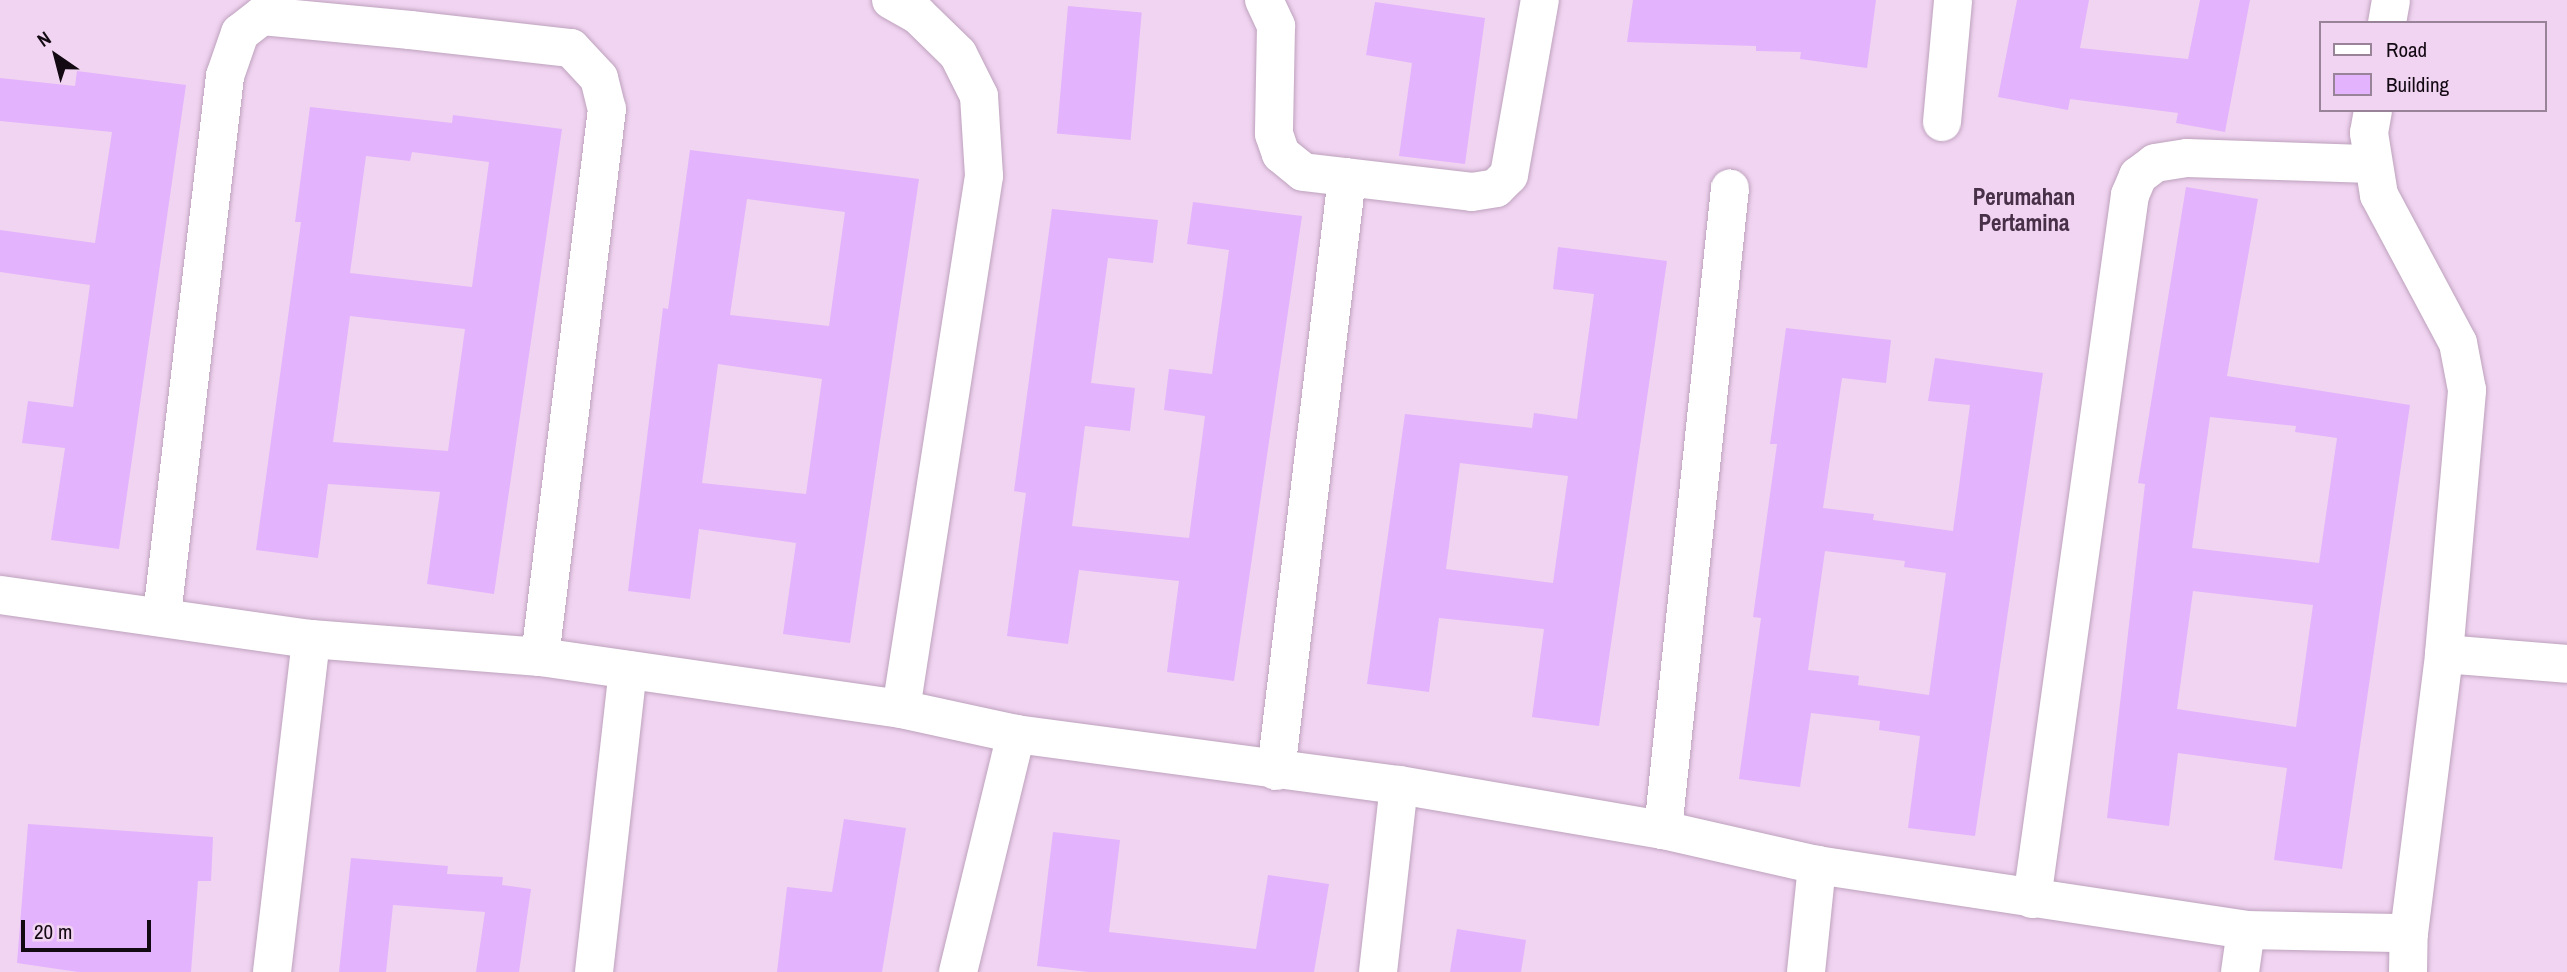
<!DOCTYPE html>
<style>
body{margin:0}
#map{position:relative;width:2567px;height:972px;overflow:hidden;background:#f1d4f1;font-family:"Archivo Narrow",sans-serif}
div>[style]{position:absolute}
.building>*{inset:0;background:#e3b3fd;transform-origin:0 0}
.roads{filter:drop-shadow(0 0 2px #bda2bd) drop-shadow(0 0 2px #bda2bd)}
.minor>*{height:38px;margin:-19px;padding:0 19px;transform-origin:19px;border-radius:19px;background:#fff}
span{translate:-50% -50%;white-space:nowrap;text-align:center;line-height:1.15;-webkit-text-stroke:7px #f1d4f1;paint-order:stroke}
.neighbourhood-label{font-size:23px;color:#483148;font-weight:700}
.legend{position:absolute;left:2319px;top:21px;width:228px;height:91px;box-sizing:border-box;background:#f1d4f1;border:2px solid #988398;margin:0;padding:9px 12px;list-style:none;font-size:21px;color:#130913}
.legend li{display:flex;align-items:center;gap:14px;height:35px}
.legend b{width:35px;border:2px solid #988398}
.north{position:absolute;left:21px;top:21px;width:70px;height:70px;-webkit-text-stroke:5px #f1d4f1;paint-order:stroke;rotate:325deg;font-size:19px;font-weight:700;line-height:28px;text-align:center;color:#130913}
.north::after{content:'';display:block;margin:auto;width:24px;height:32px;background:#130913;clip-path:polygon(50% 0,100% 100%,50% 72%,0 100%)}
.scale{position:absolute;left:21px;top:920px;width:130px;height:32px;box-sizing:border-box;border:4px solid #130913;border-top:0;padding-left:9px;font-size:21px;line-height:24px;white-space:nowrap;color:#130913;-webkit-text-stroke:5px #f1d4f1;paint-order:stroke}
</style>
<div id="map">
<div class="building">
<i style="clip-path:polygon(1633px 0,1876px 0,1867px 68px,1800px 59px,1801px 52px,1756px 51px,1756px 46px,1627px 42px)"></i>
<i style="clip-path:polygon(2017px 0,2089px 0,2080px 48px,2188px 59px,2200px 0,2250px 0,2225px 132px,2176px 123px,2178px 113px,2070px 99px,2068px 110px,1998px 97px)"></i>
<i style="clip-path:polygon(1375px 2px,1485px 18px,1465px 164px,1399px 156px,1412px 63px,1366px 55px)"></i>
<i style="left:1068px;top:6px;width:74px;height:128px;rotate:5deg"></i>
<i style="clip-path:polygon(77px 71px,186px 85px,119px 549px,51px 540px,65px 448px,22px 443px,28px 401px,73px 407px,90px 285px,0 272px,0 230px,95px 243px,112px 132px,0 121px,0 78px,75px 86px)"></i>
<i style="clip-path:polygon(evenodd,310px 107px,452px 123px,453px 115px,562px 129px,494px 594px,427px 584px,440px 492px,328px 484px,318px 558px,256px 550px,301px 222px,295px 222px,310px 107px,412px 152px,489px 162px,472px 287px,350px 273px,366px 156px,410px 161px,412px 152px,310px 107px,350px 316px,465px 329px,448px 451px,333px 442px,350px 316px)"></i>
<i style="clip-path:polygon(evenodd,690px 150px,919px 179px,850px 643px,783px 634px,796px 543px,699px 529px,690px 599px,628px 591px,663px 308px,668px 309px,690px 150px,747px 199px,845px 212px,829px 326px,730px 315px,747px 199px,690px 150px,718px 364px,822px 379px,806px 494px,702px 483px,718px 364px)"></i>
<i style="clip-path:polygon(evenodd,2186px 187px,2258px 199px,2227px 376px,2410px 405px,2342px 869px,2274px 860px,2287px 768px,2178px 753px,2169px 826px,2107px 818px,2145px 484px,2138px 483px,2186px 187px,2210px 417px,2296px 426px,2295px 432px,2337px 438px,2319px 563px,2192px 548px,2210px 417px,2186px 187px,2193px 591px,2313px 605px,2296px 727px,2177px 709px,2193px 591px)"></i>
<i style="clip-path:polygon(1193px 202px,1302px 216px,1234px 681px,1167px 672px,1179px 581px,1079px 570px,1068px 644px,1007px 636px,1026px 493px,1014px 491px,1052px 209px,1158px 220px,1153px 263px,1108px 258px,1091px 383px,1135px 388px,1130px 431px,1085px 426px,1072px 526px,1189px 538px,1205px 416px,1164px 410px,1169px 369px,1212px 374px,1229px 250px,1187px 244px)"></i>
<i style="clip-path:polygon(evenodd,1558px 247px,1667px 261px,1599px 726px,1532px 717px,1544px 629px,1439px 618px,1429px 692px,1367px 684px,1405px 414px,1532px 428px,1534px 413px,1577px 419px,1594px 294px,1553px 289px,1558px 247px,1460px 463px,1568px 476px,1553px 583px,1446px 569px,1460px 463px)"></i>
<i style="clip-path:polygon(evenodd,1786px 328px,1891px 340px,1886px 383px,1842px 378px,1823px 508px,1874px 514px,1873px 520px,1953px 531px,1970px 405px,1928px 401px,1935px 358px,2043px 373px,1975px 836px,1908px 828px,1920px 736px,1879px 730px,1880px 721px,1811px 713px,1800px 787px,1739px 779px,1761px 618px,1753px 617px,1777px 444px,1770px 444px,1786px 328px,1825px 551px,1905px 561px,1904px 567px,1946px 573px,1929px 695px,1858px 685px,1859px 676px,1808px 670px,1825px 551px)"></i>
<i style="clip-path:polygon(844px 819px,906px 828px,882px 972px,777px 972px,787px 887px,832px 892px)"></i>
<i style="clip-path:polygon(28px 824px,213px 837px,211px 881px,198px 881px,191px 972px,78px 972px,17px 963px)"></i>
<i style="clip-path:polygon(1053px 832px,1120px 840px,1109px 932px,1256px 949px,1268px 875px,1329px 884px,1314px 972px,1088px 972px,1037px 966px)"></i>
<i style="clip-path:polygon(351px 858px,448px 866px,447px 874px,503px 877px,502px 885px,531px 889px,519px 972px,476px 972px,485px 912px,393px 905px,386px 972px,339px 972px)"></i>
<i style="clip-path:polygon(1457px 929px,1526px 940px,1521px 972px,1450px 972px)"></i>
</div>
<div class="roads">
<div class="minor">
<i style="left:891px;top:0;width:31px;rotate:29deg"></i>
<i style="left:918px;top:15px;width:56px;rotate:44.3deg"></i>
<i style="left:958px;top:54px;width:47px;rotate:63.4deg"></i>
<i style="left:979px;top:96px;width:80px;rotate:86.4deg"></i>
<i style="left:984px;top:176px;width:539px;rotate:98.85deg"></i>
<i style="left:1264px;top:0;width:29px;rotate:65deg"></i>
<i style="left:1276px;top:26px;width:108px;rotate:91.1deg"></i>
<i style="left:1274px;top:134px;width:21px;rotate:71deg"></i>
<i style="left:1281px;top:154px;width:28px;rotate:39deg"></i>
<i style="left:1303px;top:172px;width:170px;rotate:6.7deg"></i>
<i style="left:1472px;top:192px;width:24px;rotate:-9deg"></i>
<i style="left:1496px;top:188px;width:18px;rotate:-45deg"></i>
<i style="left:1509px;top:175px;width:178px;rotate:-80deg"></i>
<i style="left:2387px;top:23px;width:23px;rotate:-80deg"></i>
<i style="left:1942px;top:122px;width:122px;rotate:-84.8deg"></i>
<i style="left:0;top:595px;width:314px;rotate:8.1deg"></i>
<i style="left:311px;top:639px;width:230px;rotate:4.5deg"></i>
<i style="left:540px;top:657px;width:365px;rotate:8.2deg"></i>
<i style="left:901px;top:709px;width:118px;rotate:12.3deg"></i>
<i style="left:1016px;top:734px;width:386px;rotate:7.6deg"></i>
<i style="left:1399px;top:785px;width:268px;rotate:9.7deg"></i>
<i style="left:1663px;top:830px;width:158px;rotate:12.8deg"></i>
<i style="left:162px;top:615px;width:543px;rotate:-83.33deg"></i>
<i style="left:225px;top:76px;width:46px;rotate:-70.8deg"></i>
<i style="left:240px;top:33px;width:28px;rotate:-38deg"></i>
<i style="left:262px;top:16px;width:149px;rotate:5.4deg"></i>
<i style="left:410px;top:30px;width:162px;rotate:6.4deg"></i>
<i style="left:571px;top:48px;width:41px;rotate:47deg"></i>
<i style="left:599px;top:78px;width:32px;rotate:76deg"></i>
<i style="left:607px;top:109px;width:552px;rotate:96.97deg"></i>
<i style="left:2444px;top:654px;width:123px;rotate:4.6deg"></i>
<i style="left:1276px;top:771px;width:598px;rotate:-83.18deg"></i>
<i style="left:1663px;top:830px;width:645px;rotate:-84.04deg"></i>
<i style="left:2032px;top:899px;width:711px;rotate:-82.08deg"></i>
<i style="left:2130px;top:195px;width:21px;rotate:-67deg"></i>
<i style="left:2138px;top:176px;width:21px;rotate:-37deg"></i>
<i style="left:2155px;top:163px;width:32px;rotate:-9deg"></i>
<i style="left:2187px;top:158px;width:185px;rotate:1.9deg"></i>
<i style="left:272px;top:972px;width:335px;rotate:-83.3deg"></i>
<i style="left:594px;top:972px;width:304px;rotate:-83.6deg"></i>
<i style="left:958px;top:972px;width:245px;rotate:-76.3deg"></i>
<i style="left:1378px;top:972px;width:188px;rotate:-83.6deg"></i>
<i style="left:1806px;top:972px;width:108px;rotate:-84.1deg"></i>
<i style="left:1817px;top:865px;width:434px;rotate:8.6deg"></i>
<i style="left:2246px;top:930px;width:163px;rotate:1.1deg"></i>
<i style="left:2409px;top:933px;width:281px;rotate:-82.8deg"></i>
<i style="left:2444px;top:654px;width:265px;rotate:-85deg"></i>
<i style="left:2467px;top:390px;width:48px;rotate:-100.8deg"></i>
<i style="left:2458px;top:343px;width:168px;rotate:-118.1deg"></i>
<i style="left:2379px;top:195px;width:63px;rotate:-99.2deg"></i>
<i style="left:2369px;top:133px;width:23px;rotate:-80deg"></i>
<i style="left:2240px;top:972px;width:42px;rotate:-81.9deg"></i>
<i style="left:2408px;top:972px;width:39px;rotate:-89deg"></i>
</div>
</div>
<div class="neighbourhood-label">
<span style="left:2024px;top:210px">Perumahan<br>Pertamina</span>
</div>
<ul class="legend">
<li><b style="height:9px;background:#fff"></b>Road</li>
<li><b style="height:19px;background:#e3b3fd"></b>Building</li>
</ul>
<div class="north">N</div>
<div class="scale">20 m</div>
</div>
